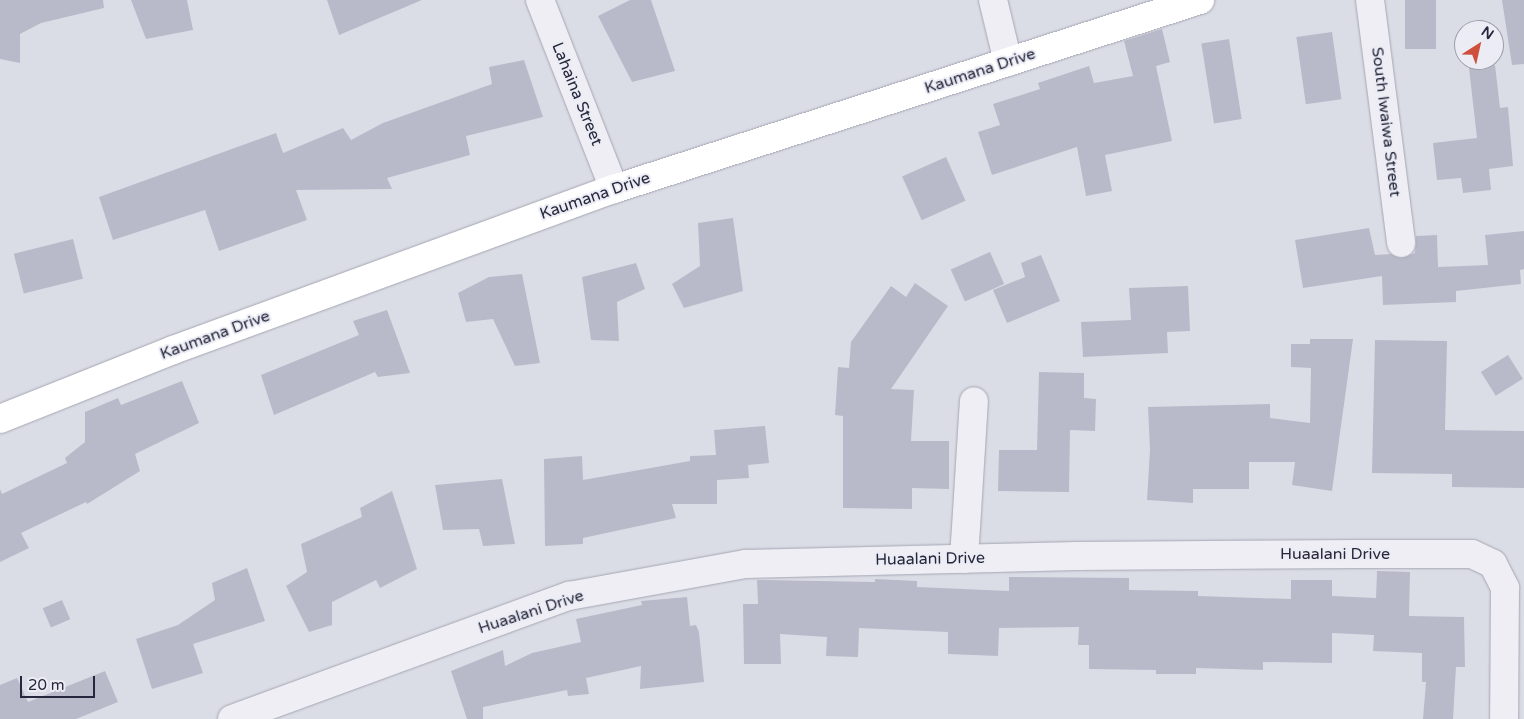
<!DOCTYPE html>
<style>
body{margin:0}
#map{position:relative;width:1524px;height:719px;overflow:hidden;background:#dbdde6;font-family:"Varela Round",sans-serif}
div>[style]{position:absolute}
.building>*{inset:0;background:#b9bac9;transform-origin:0 0}
.roads{filter:drop-shadow(0 0 1px #a4a6b3) drop-shadow(0 0 1px #a4a6b3)}
.street>*{height:28px;margin:-14px;padding:0 14px;transform-origin:14px;border-radius:14px;background:#eeeef4}
.secondary>*{height:28px;margin:-14px;padding:0 14px;transform-origin:14px;border-radius:14px;background:#fff}
span{translate:-50% -50%;white-space:nowrap;text-align:center;line-height:1.15;-webkit-text-stroke:4px #ebecf4;paint-order:stroke}
.street-label{font-size:16px;color:#25273c}
.north{position:absolute;left:1454px;top:20px;width:50px;height:50px;box-sizing:border-box;background:#ebecf4;border:1px solid #9c9daa;border-radius:50%;rotate:35deg;font-size:14px;font-weight:700;line-height:20px;text-align:center;color:#25273c}
.north::after{content:'';display:block;margin:auto;width:18px;height:22px;background:#cf4f3c;clip-path:polygon(50% 0,100% 100%,50% 72%,0 100%)}
.scale{position:absolute;left:20px;top:676px;width:75px;height:22px;box-sizing:border-box;border:2px solid #25273c;border-top:0;padding-left:6px;font-size:15px;line-height:18px;white-space:nowrap;color:#25273c;-webkit-text-stroke:4px #ebecf4;paint-order:stroke}
</style>
<div id="map">
<div class="building">
<i style="clip-path:polygon(0 0,103px 0,104px 8px,41px 23px,20px 34px,20px 63px,0 59px)"></i>
<i style="clip-path:polygon(131px 0,187px 0,193px 30px,146px 39px)"></i>
<i style="clip-path:polygon(327px 0,422px 0,339px 35px)"></i>
<i style="clip-path:polygon(630px 0,651px 0,675px 71px,632px 82px,598px 16px)"></i>
<i style="left:1405px;top:0;width:31px;height:49px"></i>
<i style="clip-path:polygon(1502px 0,1524px 0,1524px 64px,1512px 65px)"></i>
<i style="clip-path:polygon(1162px 29px,1170px 62px,1156px 66px,1172px 141px,1105px 155px,1112px 191px,1086px 196px,1077px 147px,992px 175px,978px 132px,1000px 125px,993px 104px,1040px 89px,1038px 83px,1089px 66px,1094px 83px,1133px 76px,1124px 41px)"></i>
<i style="left:1332px;top:32px;width:68px;height:36px;rotate:82deg"></i>
<i style="left:1229px;top:39px;width:81px;height:28px;rotate:81deg"></i>
<i style="clip-path:polygon(524px 60px,543px 117px,466px 136px,470px 155px,387px 178px,392px 189px,296px 190px,307px 220px,219px 251px,205px 210px,113px 240px,99px 197px,276px 133px,283px 153px,343px 128px,351px 140px,383px 123px,492px 84px,489px 67px)"></i>
<i style="clip-path:polygon(1495px 65px,1500px 108px,1508px 107px,1513px 166px,1489px 169px,1491px 190px,1463px 193px,1461px 178px,1437px 180px,1433px 143px,1477px 138px,1469px 68px)"></i>
<i style="left:946px;top:157px;width:48px;height:48px;rotate:66deg"></i>
<i style="clip-path:polygon(733px 218px,743px 291px,684px 308px,672px 284px,700px 266px,698px 223px)"></i>
<i style="clip-path:polygon(1369px 228px,1375px 255px,1391px 254px,1402px 258px,1415px 253px,1416px 236px,1437px 235px,1438px 267px,1488px 265px,1485px 235px,1524px 231px,1524px 269px,1520px 270px,1521px 284px,1456px 291px,1456px 302px,1383px 305px,1382px 276px,1303px 288px,1295px 240px)"></i>
<i style="left:73px;top:239px;width:41px;height:61px;rotate:76deg"></i>
<i style="left:990px;top:252px;width:35px;height:43px;rotate:66deg"></i>
<i style="clip-path:polygon(1041px 255px,1060px 301px,1007px 323px,993px 290px,1025px 277px,1021px 263px)"></i>
<i style="clip-path:polygon(636px 263px,645px 289px,617px 302px,619px 341px,591px 340px,582px 277px)"></i>
<i style="clip-path:polygon(522px 274px,540px 363px,515px 366px,493px 319px,466px 322px,458px 293px,489px 277px)"></i>
<i style="clip-path:polygon(915px 283px,948px 306px,891px 389px,914px 390px,911px 441px,949px 441px,949px 489px,912px 488px,912px 509px,843px 508px,843px 416px,835px 415px,838px 367px,849px 368px,851px 342px,891px 286px,906px 297px)"></i>
<i style="clip-path:polygon(1188px 286px,1190px 331px,1167px 332px,1168px 353px,1083px 357px,1081px 322px,1131px 320px,1129px 288px)"></i>
<i style="clip-path:polygon(387px 310px,410px 373px,378px 377px,375px 372px,274px 415px,261px 375px,359px 335px,353px 321px)"></i>
<i style="clip-path:polygon(1310px 339px,1353px 339px,1332px 491px,1292px 485px,1295px 462px,1249px 462px,1249px 489px,1193px 489px,1193px 503px,1147px 500px,1150px 450px,1148px 407px,1270px 404px,1270px 418px,1310px 423px,1311px 368px,1291px 367px,1291px 344px,1310px 344px)"></i>
<i style="clip-path:polygon(1375px 340px,1447px 341px,1445px 430px,1524px 431px,1524px 488px,1452px 487px,1452px 474px,1372px 473px)"></i>
<i style="left:1508px;top:355px;width:28px;height:32px;rotate:58deg"></i>
<i style="clip-path:polygon(1039px 372px,1084px 373px,1084px 398px,1096px 399px,1095px 431px,1070px 430px,1069px 492px,998px 491px,999px 450px,1037px 450px)"></i>
<i style="clip-path:polygon(182px 381px,199px 423px,135px 454px,140px 471px,87px 504px,86px 502px,21px 533px,29px 548px,0 562px,0 489px,2px 494px,67px 463px,65px 458px,85px 442px,85px 412px,118px 398px,121px 405px)"></i>
<i style="clip-path:polygon(765px 426px,769px 463px,748px 465px,749px 478px,717px 480px,717px 504px,672px 504px,676px 518px,583px 538px,583px 544px,545px 546px,544px 459px,582px 456px,583px 480px,690px 461px,690px 456px,716px 455px,714px 430px)"></i>
<i style="clip-path:polygon(502px 479px,515px 544px,483px 546px,479px 529px,443px 530px,435px 485px)"></i>
<i style="clip-path:polygon(392px 491px,417px 569px,380px 588px,376px 580px,332px 602px,332px 625px,309px 632px,286px 586px,307px 572px,301px 544px,362px 517px,360px 508px)"></i>
<i style="clip-path:polygon(247px 568px,265px 621px,193px 644px,203px 673px,152px 689px,136px 639px,178px 625px,215px 600px,212px 583px)"></i>
<i style="clip-path:polygon(1377px 571px,1410px 572px,1409px 616px,1464px 617px,1465px 667px,1456px 667px,1453px 719px,1423px 719px,1426px 682px,1422px 682px,1422px 653px,1373px 651px,1374px 635px,1332px 633px,1332px 663px,1263px 662px,1263px 670px,1196px 668px,1196px 674px,1156px 674px,1156px 670px,1089px 669px,1089px 645px,1078px 645px,1079px 627px,999px 628px,998px 656px,948px 654px,948px 632px,859px 628px,858px 657px,826px 656px,827px 637px,780px 634px,781px 664px,744px 664px,743px 604px,758px 604px,757px 580px,875px 582px,875px 579px,917px 581px,917px 587px,1009px 591px,1009px 577px,1129px 578px,1129px 590px,1198px 591px,1198px 596px,1291px 599px,1291px 580px,1332px 580px,1332px 596px,1376px 598px)"></i>
<i style="clip-path:polygon(687px 597px,690px 626px,696px 625px,699px 632px,704px 682px,640px 689px,641px 666px,586px 678px,589px 694px,568px 696px,567px 690px,483px 707px,483px 719px,467px 719px,451px 671px,503px 650px,505px 666px,532px 653px,581px 642px,576px 619px,642px 605px,641px 601px)"></i>
<i style="left:62px;top:600px;width:21px;height:21px;rotate:67deg"></i>
<i style="clip-path:polygon(105px 671px,118px 702px,76px 719px,0 719px,0 685px,17px 678px,28px 702px)"></i>
</div>
<div class="roads">
<div class="street">
<i style="left:540px;top:0;width:203px;rotate:68.6deg"></i>
<i style="left:993px;top:0;width:64px;rotate:76.4deg"></i>
<i style="left:1370px;top:0;width:245px;rotate:82.7deg"></i>
<i style="left:964px;top:559px;width:158px;rotate:-86.4deg"></i>
<i style="left:232px;top:719px;width:359px;rotate:-20.1deg"></i>
<i style="left:569px;top:596px;width:179px;rotate:-10.3deg"></i>
<i style="left:745px;top:564px;width:332px;rotate:-1.4deg"></i>
<i style="left:1077px;top:556px;width:278px;rotate:-0.4deg"></i>
<i style="left:1355px;top:554px;width:117px"></i>
<i style="left:1472px;top:554px;width:23px;rotate:25deg"></i>
<i style="left:1493px;top:564px;width:27px;rotate:63deg"></i>
<i style="left:1505px;top:588px;width:131px;rotate:90.4deg"></i>
</div>
<div class="secondary">
<i style="left:0;top:419px;width:186px;rotate:-21.7deg"></i>
<i style="left:173px;top:350px;width:469px;rotate:-20.1deg"></i>
<i style="left:614px;top:189px;width:616px;rotate:-17.88deg"></i>
</div>
</div>
<div class="street-label">
<span style="left:980px;top:71px;rotate:-18deg">Kaumana Drive</span>
<span style="left:577px;top:94px;rotate:68deg">Lahaina Street</span>
<span style="left:1386px;top:122px;rotate:83deg">South Iwaiwa Street</span>
<span style="left:595px;top:196px;rotate:-19deg">Kaumana Drive</span>
<span style="left:215px;top:335px;rotate:-20deg">Kaumana Drive</span>
<span style="left:1335px;top:554px">Huaalani Drive</span>
<span style="left:930px;top:559px;rotate:-1deg">Huaalani Drive</span>
<span style="left:531px;top:612px;rotate:-18deg">Huaalani Drive</span>
</div>
<div class="north">N</div>
<div class="scale">20 m</div>
</div>
